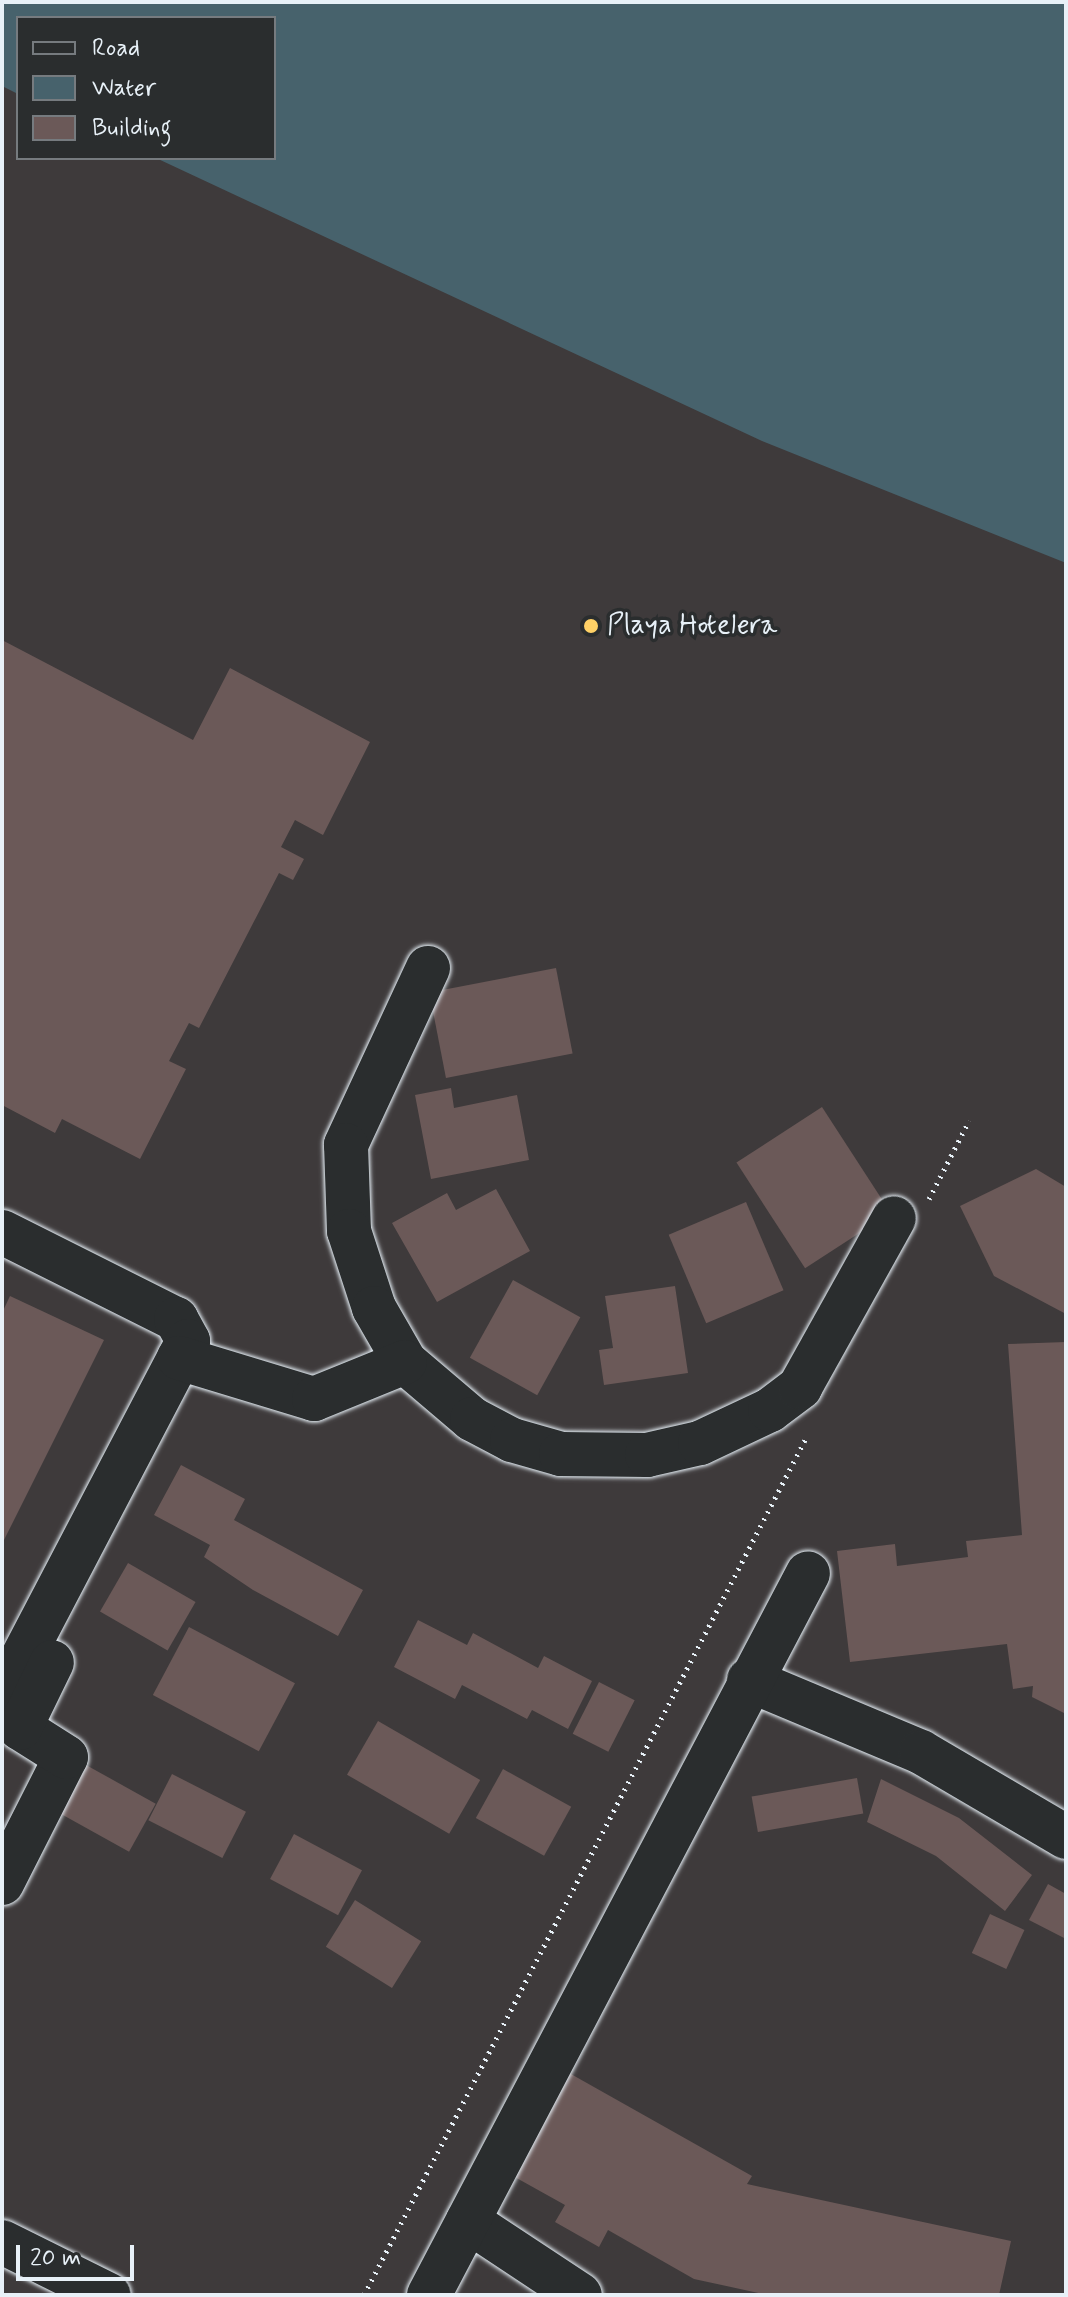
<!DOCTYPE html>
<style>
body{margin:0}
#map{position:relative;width:1068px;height:2297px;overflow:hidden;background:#3e3a3b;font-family:Mynerve,sans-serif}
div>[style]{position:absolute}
.water>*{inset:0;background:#47626c}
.building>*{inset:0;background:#6b5958;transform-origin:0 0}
.path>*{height:5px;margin-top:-2.5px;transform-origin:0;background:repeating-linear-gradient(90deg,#e8f1f8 0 2px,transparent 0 8px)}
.roads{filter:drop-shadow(0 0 2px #e8f1f8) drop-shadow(0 0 2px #e8f1f8)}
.minor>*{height:44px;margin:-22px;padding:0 22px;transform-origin:22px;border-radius:22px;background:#2a2d2e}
.dots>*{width:22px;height:22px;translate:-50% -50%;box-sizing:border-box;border:4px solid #2a2d2e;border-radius:50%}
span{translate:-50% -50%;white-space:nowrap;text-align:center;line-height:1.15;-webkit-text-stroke:7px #2a2d2e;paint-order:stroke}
.poi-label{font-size:28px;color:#e8f1f8}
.left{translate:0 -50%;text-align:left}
.frame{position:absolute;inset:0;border:4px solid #e8f1f8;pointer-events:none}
.legend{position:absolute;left:16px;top:16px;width:260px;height:144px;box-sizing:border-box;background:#2a2d2e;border:2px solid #767b7f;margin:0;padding:10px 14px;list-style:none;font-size:24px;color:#e8f1f8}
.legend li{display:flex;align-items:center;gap:16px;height:40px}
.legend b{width:40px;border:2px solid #767b7f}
.scale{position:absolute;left:16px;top:2245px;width:118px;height:36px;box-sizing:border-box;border:4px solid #e8f1f8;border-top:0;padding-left:10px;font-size:24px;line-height:28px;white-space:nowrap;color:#e8f1f8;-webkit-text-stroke:6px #2a2d2e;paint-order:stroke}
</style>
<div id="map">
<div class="water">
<i style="clip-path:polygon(2px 2px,1066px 2px,1066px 563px,762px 441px,156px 158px,274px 158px,274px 18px,18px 18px,18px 94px,2px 86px)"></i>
</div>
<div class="building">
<i style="clip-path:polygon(2px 640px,193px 740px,230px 668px,370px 742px,323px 835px,295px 820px,281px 847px,304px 859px,293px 880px,279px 873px,199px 1028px,189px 1023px,169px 1061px,186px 1069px,140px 1159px,62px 1119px,55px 1133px,2px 1105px)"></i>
<i style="left:556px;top:968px;width:87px;height:129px;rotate:79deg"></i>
<i style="clip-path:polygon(451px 1088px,454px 1108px,517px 1095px,529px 1160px,431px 1179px,415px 1095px)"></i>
<i style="left:822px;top:1107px;width:126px;height:102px;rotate:57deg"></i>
<i style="clip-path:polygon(1036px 1169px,1066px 1187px,1066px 1314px,994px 1276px,960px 1206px)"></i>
<i style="clip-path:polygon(496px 1189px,530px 1251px,437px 1302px,392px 1223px,447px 1193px,456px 1210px)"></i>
<i style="left:746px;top:1202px;width:96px;height:84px;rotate:67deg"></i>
<i style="left:513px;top:1280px;width:77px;height:89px;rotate:29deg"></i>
<i style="clip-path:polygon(675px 1286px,688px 1373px,604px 1385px,599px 1350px,613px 1348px,605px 1296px)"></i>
<i style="clip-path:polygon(10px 1296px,104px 1340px,2px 1544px,2px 1313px)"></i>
<i style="clip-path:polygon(1066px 1342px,1066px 1714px,1032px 1697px,1033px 1686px,1013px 1689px,1007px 1644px,850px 1662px,837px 1551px,895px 1544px,897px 1566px,968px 1557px,966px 1541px,1022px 1535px,1008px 1344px)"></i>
<i style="clip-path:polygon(181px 1465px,245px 1499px,234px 1520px,363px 1590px,338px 1636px,253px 1590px,204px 1557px,210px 1545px,154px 1515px)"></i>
<i style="left:128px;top:1563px;width:78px;height:56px;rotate:30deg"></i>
<i style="clip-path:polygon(418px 1620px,467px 1645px,473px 1633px,538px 1668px,544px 1656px,592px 1681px,568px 1729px,532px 1710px,527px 1719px,462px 1685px,455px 1699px,394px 1667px)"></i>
<i style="left:189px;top:1627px;width:120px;height:77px;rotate:28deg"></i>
<i style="left:599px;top:1682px;width:40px;height:58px;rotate:27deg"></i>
<i style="left:378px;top:1721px;width:118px;height:62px;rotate:30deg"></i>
<i style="left:77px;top:1760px;width:90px;height:55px;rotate:29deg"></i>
<i style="left:503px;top:1769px;width:78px;height:56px;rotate:29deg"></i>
<i style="left:172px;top:1774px;width:83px;height:52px;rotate:27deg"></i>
<i style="left:857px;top:1778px;width:36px;height:107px;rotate:80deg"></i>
<i style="clip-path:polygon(881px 1779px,959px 1818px,1032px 1875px,1005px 1911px,936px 1856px,867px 1822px)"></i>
<i style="left:294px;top:1834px;width:77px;height:51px;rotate:28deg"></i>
<i style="clip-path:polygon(1048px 1884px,1066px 1894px,1066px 1939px,1029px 1920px)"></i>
<i style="left:355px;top:1900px;width:78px;height:55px;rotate:32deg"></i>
<i style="left:990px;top:1914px;width:38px;height:43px;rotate:25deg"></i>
<i style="clip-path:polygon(562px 2069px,752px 2176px,747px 2184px,1011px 2241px,999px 2295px,768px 2295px,694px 2279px,608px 2230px,599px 2247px,555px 2222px,565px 2205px,504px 2171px)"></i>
</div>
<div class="path">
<i style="left:929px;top:1199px;width:88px;rotate:-62.9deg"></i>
<i style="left:364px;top:2295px;width:967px;rotate:-62.72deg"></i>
</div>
<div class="roads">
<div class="minor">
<i style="left:428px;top:968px;width:195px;rotate:114.9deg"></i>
<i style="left:346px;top:1145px;width:86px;rotate:88deg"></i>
<i style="left:349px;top:1231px;width:81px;rotate:72deg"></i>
<i style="left:374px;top:1308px;width:62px;rotate:60.1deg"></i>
<i style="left:405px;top:1362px;width:88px;rotate:40.4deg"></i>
<i style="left:472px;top:1419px;width:45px;rotate:27.7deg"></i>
<i style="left:512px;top:1440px;width:51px;rotate:15.9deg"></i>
<i style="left:561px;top:1454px;width:86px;rotate:0.7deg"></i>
<i style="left:647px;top:1455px;width:54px;rotate:-12.8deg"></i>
<i style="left:700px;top:1443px;width:77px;rotate:-25.2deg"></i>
<i style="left:770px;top:1410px;width:38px;rotate:-37deg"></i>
<i style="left:800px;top:1387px;width:193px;rotate:-60.9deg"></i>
<i style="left:2px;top:1232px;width:195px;rotate:26.6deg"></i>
<i style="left:176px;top:1319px;width:25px;rotate:61deg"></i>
<i style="left:188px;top:1341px;width:402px;rotate:117.6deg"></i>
<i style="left:179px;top:1358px;width:141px;rotate:16.9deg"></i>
<i style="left:314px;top:1399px;width:98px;rotate:-22.1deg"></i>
<i style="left:749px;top:1680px;width:186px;rotate:22.7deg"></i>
<i style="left:921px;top:1752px;width:168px;rotate:30.4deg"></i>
<i style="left:2px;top:1883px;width:141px;rotate:-63.1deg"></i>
<i style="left:66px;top:1757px;width:54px;rotate:-147.8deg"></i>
<i style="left:20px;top:1728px;width:73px;rotate:-64.1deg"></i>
<i style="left:468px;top:2221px;width:134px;rotate:33.5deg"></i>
<i style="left:2px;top:2242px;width:119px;rotate:26.4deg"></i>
<i style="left:429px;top:2295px;width:815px;rotate:-62.3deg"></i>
</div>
</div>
<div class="dots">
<i style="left:591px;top:626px;background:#ffd166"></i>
</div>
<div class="poi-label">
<span class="left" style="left:607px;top:626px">Playa Hotelera</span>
</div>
<div class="frame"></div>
<ul class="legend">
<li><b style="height:10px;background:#2a2d2e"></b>Road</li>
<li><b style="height:22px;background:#47626c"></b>Water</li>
<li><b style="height:22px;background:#6b5958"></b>Building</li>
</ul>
<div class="scale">20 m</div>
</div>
